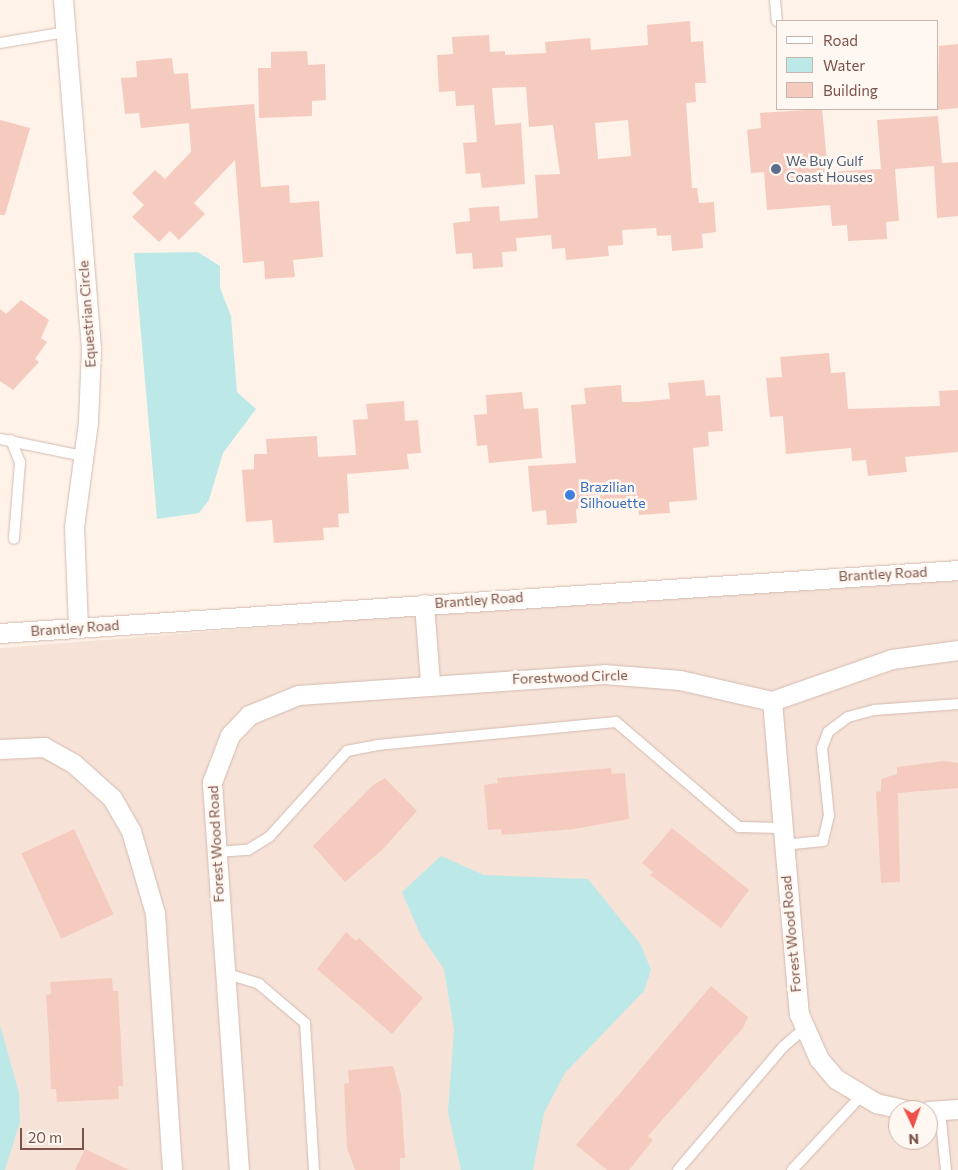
<!DOCTYPE html>
<style>
body{margin:0}
#map{position:relative;width:958px;height:1170px;overflow:hidden;background:#fef2e9;font-family:Commissioner,sans-serif}
div>[style]{position:absolute}
.residential>*{inset:0;background:#f6e2d7}
.water>*{inset:0;background:#bce9e8}
.building>*{inset:0;background:#f5cbbf;transform-origin:0 0}
.roads{filter:drop-shadow(0 0 1px #d4bab0) drop-shadow(0 0 1px #d4bab0)}
.lane>*{height:10px;margin:-5px;padding:0 5px;transform-origin:5px;border-radius:5px;background:#fff}
.street>*{height:19px;margin:-9.5px;padding:0 9.5px;transform-origin:9.5px;border-radius:9.5px;background:#fff}
.dots>*{width:14px;height:14px;translate:-50% -50%;box-sizing:border-box;border:2px solid #fff7f1;border-radius:50%}
span{translate:-50% -50%;white-space:nowrap;text-align:center;line-height:1.15;-webkit-text-stroke:5px #fff7f1;paint-order:stroke}
.service-label{font-size:14px;color:#4e5e75}
.left{translate:0 -50%;text-align:left}
.street-label{font-size:14px;color:#7b534a}
.shop-label{font-size:14px;color:#366cbe}
.legend{position:absolute;left:776px;top:20px;width:162px;height:90px;box-sizing:border-box;background:#fff7f1;border:1px solid #cab5ae;margin:0;padding:6px 9px;list-style:none;font-size:15px;color:#7b534a}
.legend li{display:flex;align-items:center;gap:10px;height:25px}
.legend b{width:25px;border:1px solid #cab5ae}
.north{position:absolute;left:888px;top:1100px;width:50px;height:50px;box-sizing:border-box;background:#fff7f1;border:1px solid #cab5ae;border-radius:50%;rotate:177deg;font-size:14px;font-weight:700;line-height:20px;text-align:center;color:#7b534a}
.north::after{content:'';display:block;margin:auto;width:18px;height:22px;background:#ee4f48;clip-path:polygon(50% 0,100% 100%,50% 72%,0 100%)}
.scale{position:absolute;left:20px;top:1128px;width:64px;height:22px;box-sizing:border-box;border:2px solid #7b534a;border-top:0;padding-left:6px;font-size:15px;line-height:18px;white-space:nowrap;color:#7b534a;-webkit-text-stroke:4px #fff7f1;paint-order:stroke}
</style>
<div id="map">
<div class="residential">
<i style="clip-path:polygon(evenodd,958px 573px,958px 1170px,0 1170px,0 648px,958px 573px,898px 1110px,928px 1110px,928px 1140px,898px 1140px,898px 1110px)"></i>
</div>
<div class="water">
<i style="clip-path:polygon(198px 252px,220px 266px,220px 288px,231px 316px,237px 392px,256px 409px,223px 453px,209px 500px,199px 513px,157px 519px,134px 253px)"></i>
<i style="clip-path:polygon(441px 856px,484px 875px,588px 879px,641px 945px,651px 970px,644px 991px,565px 1073px,544px 1113px,533px 1170px,461px 1170px,448px 1112px,454px 1030px,444px 969px,420px 934px,402px 892px)"></i>
<i style="clip-path:polygon(0 1025px,19px 1093px,20px 1122px,5px 1170px,0 1170px)"></i>
</div>
<div class="building">
<i style="clip-path:polygon(evenodd,690px 21px,691px 42px,703px 41px,706px 83px,695px 83px,696px 102px,686px 103px,692px 188px,697px 188px,699px 203px,714px 202px,716px 232px,702px 234px,703px 248px,672px 251px,671px 235px,657px 236px,656px 228px,622px 230px,623px 245px,608px 246px,609px 256px,566px 260px,565px 248px,552px 249px,551px 235px,516px 238px,517px 251px,502px 252px,503px 267px,473px 269px,472px 253px,456px 254px,453px 223px,470px 221px,469px 208px,499px 206px,500px 221px,538px 218px,535px 175px,560px 174px,553px 125px,529px 127px,526px 87px,492px 88px,495px 125px,521px 123px,525px 184px,482px 188px,480px 173px,466px 174px,463px 143px,477px 142px,474px 105px,456px 106px,455px 91px,439px 92px,437px 55px,453px 54px,452px 37px,489px 35px,490px 52px,505px 51px,505px 55px,546px 53px,545px 42px,590px 38px,591px 50px,648px 45px,647px 25px,690px 21px,628px 120px,631px 156px,598px 159px,595px 123px,628px 120px)"></i>
<i style="clip-path:polygon(958px 44px,958px 108px,937px 110px,939px 46px)"></i>
<i style="clip-path:polygon(307px 51px,308px 65px,325px 64px,326px 100px,312px 101px,312px 116px,259px 118px,258px 68px,271px 68px,271px 52px)"></i>
<i style="clip-path:polygon(172px 58px,174px 74px,188px 73px,191px 109px,254px 104px,261px 187px,289px 185px,290px 203px,319px 201px,323px 257px,293px 260px,295px 277px,265px 279px,264px 261px,243px 263px,235px 160px,194px 203px,205px 214px,179px 240px,170px 231px,159px 242px,132px 217px,144px 205px,132px 193px,155px 170px,165px 179px,191px 152px,189px 123px,141px 128px,139px 113px,125px 114px,121px 78px,137px 77px,136px 61px)"></i>
<i style="clip-path:polygon(822px 109px,828px 172px,881px 169px,877px 120px,938px 116px,942px 163px,958px 162px,958px 216px,937px 218px,934px 166px,895px 169px,899px 221px,886px 222px,887px 239px,848px 241px,847px 225px,832px 226px,830px 205px,767px 210px,764px 172px,751px 173px,747px 130px,761px 128px,760px 113px)"></i>
<i style="clip-path:polygon(0 120px,30px 128px,5px 215px,0 215px)"></i>
<i style="clip-path:polygon(21px 300px,49px 320px,41px 338px,47px 342px,35px 359px,39px 362px,13px 390px,0 381px,0 309px,6px 314px)"></i>
<i style="clip-path:polygon(829px 353px,831px 373px,845px 372px,848px 409px,940px 406px,939px 391px,958px 390px,958px 452px,905px 457px,907px 472px,868px 476px,866px 460px,852px 461px,851px 448px,786px 454px,783px 416px,770px 417px,766px 378px,782px 377px,780px 357px)"></i>
<i style="clip-path:polygon(704px 380px,706px 396px,720px 395px,723px 431px,708px 432px,709px 446px,693px 448px,697px 500px,669px 502px,670px 513px,639px 515px,638px 504px,576px 509px,577px 523px,547px 525px,546px 510px,532px 512px,528px 466px,576px 463px,571px 405px,586px 404px,584px 388px,621px 385px,622px 402px,637px 402px,670px 399px,668px 383px)"></i>
<i style="clip-path:polygon(522px 392px,524px 409px,538px 408px,542px 458px,489px 463px,487px 445px,477px 446px,474px 415px,487px 414px,486px 395px)"></i>
<i style="clip-path:polygon(404px 401px,405px 421px,418px 420px,421px 453px,407px 454px,409px 469px,347px 474px,349px 513px,338px 514px,339px 527px,323px 528px,324px 540px,274px 543px,272px 520px,246px 522px,242px 470px,254px 469px,254px 454px,267px 454px,266px 439px,317px 436px,318px 457px,356px 455px,353px 420px,368px 419px,366px 404px)"></i>
<i style="clip-path:polygon(944px 761px,958px 763px,958px 788px,898px 793px,900px 882px,881px 883px,876px 792px,881px 791px,881px 779px,897px 774px,897px 767px)"></i>
<i style="clip-path:polygon(611px 768px,612px 774px,625px 773px,629px 819px,574px 829px,502px 835px,501px 829px,488px 830px,484px 785px,498px 783px,497px 778px)"></i>
<i style="clip-path:polygon(385px 778px,417px 811px,383px 849px,345px 882px,313px 846px,373px 785px)"></i>
<i style="clip-path:polygon(672px 828px,749px 890px,721px 928px,650px 875px,653px 872px,642px 863px)"></i>
<i style="left:74px;top:829px;width:94px;height:58px;rotate:65deg"></i>
<i style="clip-path:polygon(346px 932px,356px 941px,359px 938px,423px 998px,392px 1034px,317px 969px)"></i>
<i style="clip-path:polygon(112px 978px,113px 991px,118px 991px,121px 1043px,123px 1086px,118px 1086px,119px 1099px,57px 1102px,56px 1089px,51px 1089px,49px 1040px,46px 995px,51px 994px,50px 982px)"></i>
<i style="clip-path:polygon(711px 986px,748px 1017px,743px 1028px,648px 1136px,653px 1140px,629px 1170px,607px 1170px,576px 1145px)"></i>
<i style="clip-path:polygon(393px 1066px,401px 1094px,405px 1158px,400px 1158px,400px 1170px,355px 1170px,347px 1148px,344px 1084px,349px 1083px,348px 1070px)"></i>
<i style="clip-path:polygon(85px 1149px,129px 1170px,75px 1170px)"></i>
</div>
<div class="roads">
<div class="lane">
<i style="left:775px;top:0;width:21px;rotate:85deg"></i>
<i style="left:0;top:43px;width:67px;rotate:-9.5deg"></i>
<i style="left:0;top:439px;width:85px;rotate:11.6deg"></i>
<i style="left:11px;top:440px;width:24px;rotate:68deg"></i>
<i style="left:20px;top:462px;width:77px;rotate:94.5deg"></i>
<i style="left:783px;top:845px;width:40px;rotate:-5.7deg"></i>
<i style="left:823px;top:841px;width:26px;rotate:-77deg"></i>
<i style="left:829px;top:816px;width:68px;rotate:-95.9deg"></i>
<i style="left:822px;top:748px;width:17px;rotate:-69deg"></i>
<i style="left:828px;top:732px;width:25px;rotate:-37deg"></i>
<i style="left:848px;top:717px;width:28px;rotate:-15deg"></i>
<i style="left:875px;top:710px;width:83px;rotate:-4.1deg"></i>
<i style="left:216px;top:852px;width:32px;rotate:-4deg"></i>
<i style="left:248px;top:850px;width:26px;rotate:-32deg"></i>
<i style="left:270px;top:836px;width:115px;rotate:-47.8deg"></i>
<i style="left:347px;top:751px;width:31px;rotate:-11deg"></i>
<i style="left:377px;top:745px;width:240px;rotate:-5.5deg"></i>
<i style="left:616px;top:722px;width:162px;rotate:40.5deg"></i>
<i style="left:739px;top:827px;width:43px;rotate:1.3deg"></i>
<i style="left:224px;top:973px;width:37px;rotate:17deg"></i>
<i style="left:259px;top:984px;width:60px;rotate:40.3deg"></i>
<i style="left:305px;top:1023px;width:147px;rotate:86.5deg"></i>
<i style="left:940px;top:1111px;width:59px;rotate:84.2deg"></i>
<i style="left:678px;top:1170px;width:162px;rotate:-49.5deg"></i>
<i style="left:783px;top:1047px;width:28px;rotate:-41deg"></i>
<i style="left:792px;top:1170px;width:101px;rotate:-47deg"></i>
</div>
<div class="street">
<i style="left:63px;top:0;width:350px;rotate:85.4deg"></i>
<i style="left:91px;top:349px;width:73px;rotate:92.4deg"></i>
<i style="left:88px;top:422px;width:106px;rotate:97.6deg"></i>
<i style="left:74px;top:527px;width:100px;rotate:87.7deg"></i>
<i style="left:424px;top:604px;width:78px;rotate:85.6deg"></i>
<i style="left:0;top:633px;width:960px;rotate:-3.76deg"></i>
<i style="left:772px;top:701px;width:314px;rotate:85.1deg"></i>
<i style="left:799px;top:1014px;width:49px;rotate:66deg"></i>
<i style="left:819px;top:1059px;width:26px;rotate:50deg"></i>
<i style="left:836px;top:1079px;width:47px;rotate:31deg"></i>
<i style="left:876px;top:1103px;width:31px;rotate:13deg"></i>
<i style="left:0;top:749px;width:44px;rotate:-2.6deg"></i>
<i style="left:44px;top:747px;width:33px;rotate:29deg"></i>
<i style="left:73px;top:763px;width:52px;rotate:41.9deg"></i>
<i style="left:112px;top:798px;width:38px;rotate:60deg"></i>
<i style="left:131px;top:831px;width:85px;rotate:73.7deg"></i>
<i style="left:155px;top:913px;width:258px;rotate:86.2deg"></i>
<i style="left:928px;top:1111px;width:30px;rotate:-4deg"></i>
<i style="left:239px;top:1170px;width:389px;rotate:-94deg"></i>
<i style="left:212px;top:782px;width:50px;rotate:-69deg"></i>
<i style="left:230px;top:735px;width:28px;rotate:-46deg"></i>
<i style="left:249px;top:715px;width:53px;rotate:-22.2deg"></i>
<i style="left:298px;top:695px;width:307px;rotate:-3.9deg"></i>
<i style="left:604px;top:674px;width:76px;rotate:4.5deg"></i>
<i style="left:680px;top:680px;width:94px;rotate:12.9deg"></i>
<i style="left:772px;top:701px;width:127px;rotate:-19.3deg"></i>
<i style="left:892px;top:659px;width:67px;rotate:-7.8deg"></i>
</div>
</div>
<div class="dots">
<i style="left:776px;top:169px;background:#5c6f8a"></i>
<i style="left:570px;top:495px;background:#3f7fe0"></i>
</div>
<div class="service-label">
<span class="left" style="left:786px;top:169px">We Buy Gulf<br>Coast Houses</span>
</div>
<div class="street-label">
<span style="left:87px;top:314px;rotate:-94deg">Equestrian Circle</span>
<span style="left:883px;top:574px;rotate:-3deg">Brantley Road</span>
<span style="left:479px;top:600px;rotate:-4deg">Brantley Road</span>
<span style="left:75px;top:628px;rotate:-4deg">Brantley Road</span>
<span style="left:570px;top:677px;rotate:-2deg">Forestwood Circle</span>
<span style="left:216px;top:844px;rotate:-93deg">Forest Wood Road</span>
<span style="left:791px;top:934px;rotate:-95deg">Forest Wood Road</span>
</div>
<div class="shop-label">
<span class="left" style="left:580px;top:495px">Brazilian<br>Silhouette</span>
</div>
<ul class="legend">
<li><b style="height:6px;background:#fff"></b>Road</li>
<li><b style="height:14px;background:#bce9e8"></b>Water</li>
<li><b style="height:14px;background:#f5cbbf"></b>Building</li>
</ul>
<div class="north">N</div>
<div class="scale">20 m</div>
</div>
